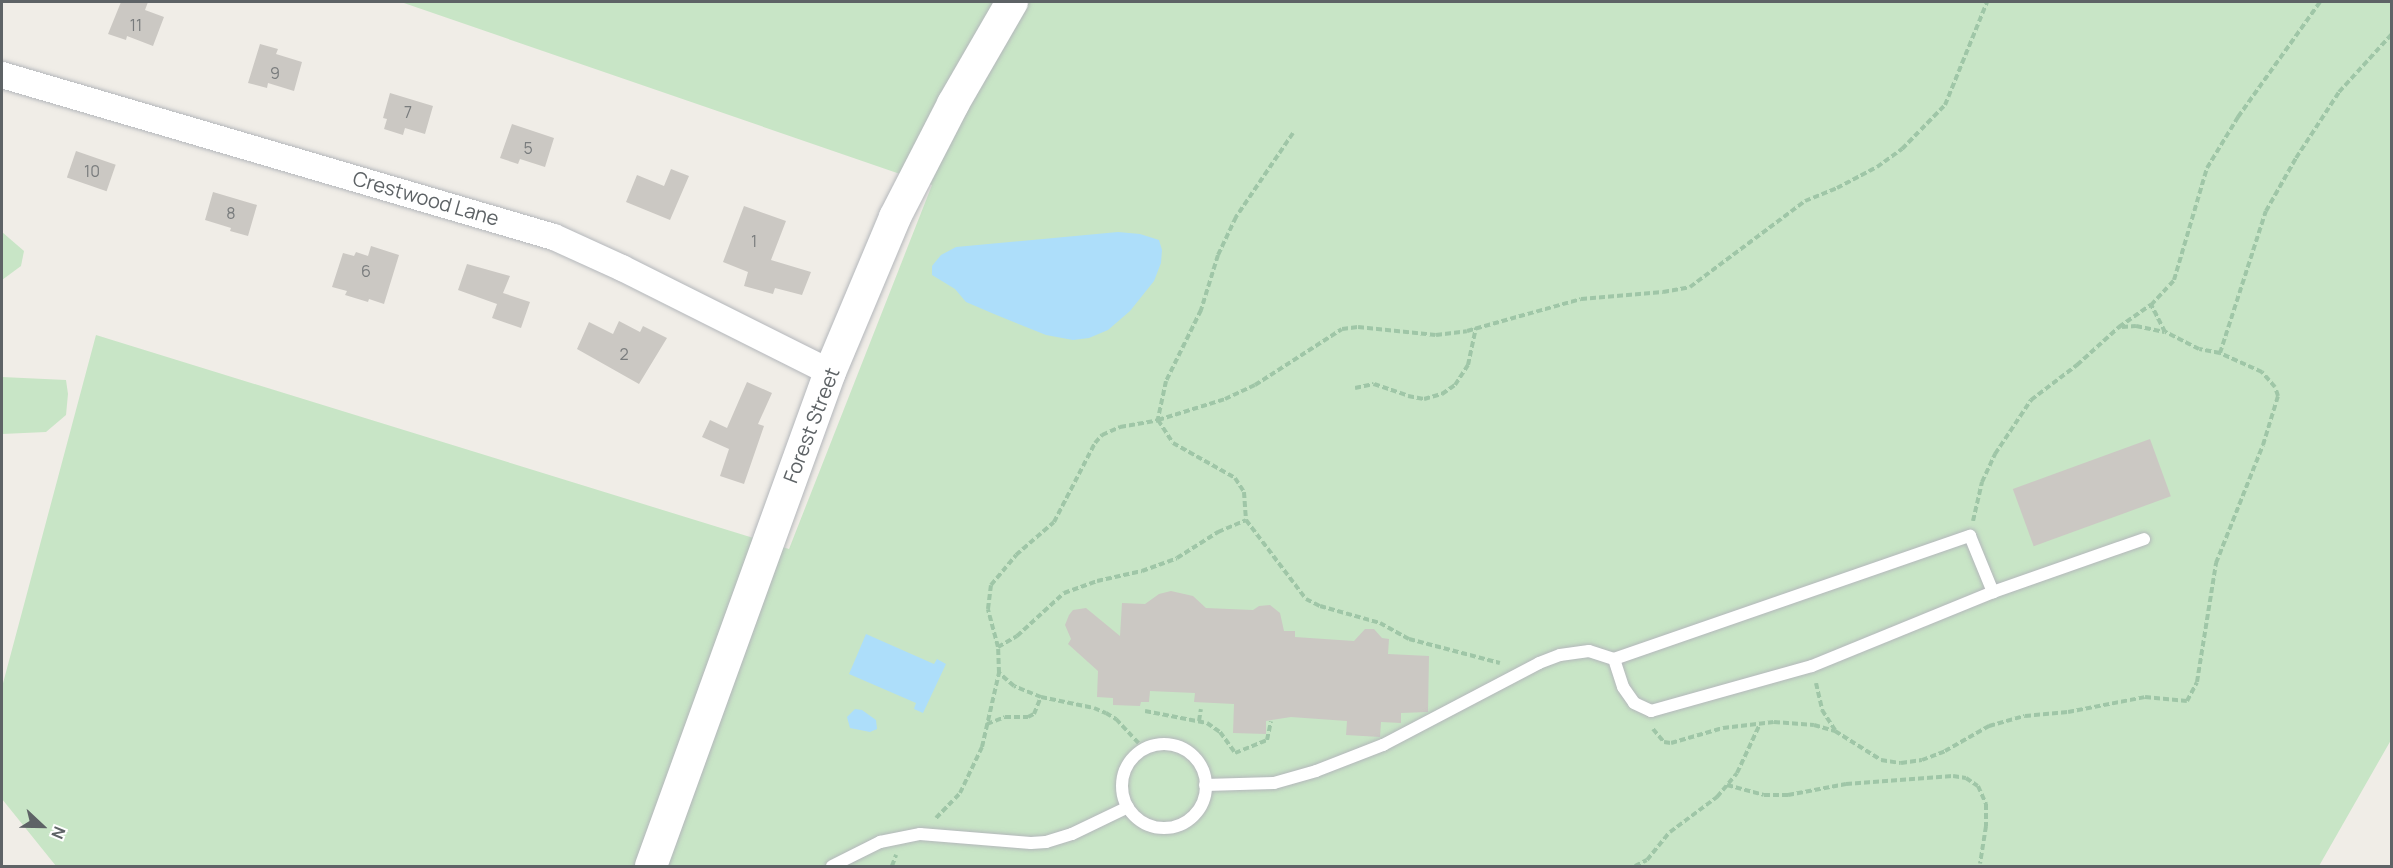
<!DOCTYPE html>
<style>
body{margin:0}
#map{position:relative;width:2393px;height:868px;overflow:hidden;background:#f0ede7;font-family:Manrope,sans-serif}
div>[style]{position:absolute}
.green>*{inset:0;background:#c8e5c6}
.water>*{inset:0;background:#addefa}
.building>*{inset:0;background:#cbc8c3;transform-origin:0 0}
.path>*{height:4px;margin-top:-2px;transform-origin:0;background:repeating-linear-gradient(90deg,#9fc6a7 0 6px,transparent 0 9px)}
.roads{filter:drop-shadow(0 0 2px #b4b7bb) drop-shadow(0 0 2px #b4b7bb)}
.service>*{height:12px;margin:-6px;padding:0 6px;transform-origin:6px;border-radius:6px;background:#fff}
.service>.ring{margin:-6px;padding:0;box-sizing:content-box;background:none;border:12px solid #fff;border-radius:50%}
.minor>*{height:26px;margin:-13px;padding:0 13px;transform-origin:13px;border-radius:13px;background:#fff}
.tertiary>*{height:32px;margin:-16px;padding:0 16px;transform-origin:16px;border-radius:16px;background:#fff}
span{translate:-50% -50%;white-space:nowrap;text-align:center;line-height:1.15;-webkit-text-stroke:5px #fff;paint-order:stroke}
.number-label{font-size:16px;color:#797c7d}
.number-label span{-webkit-text-stroke-width:0}
.street-label{font-size:20px;color:#5e6366}
.frame{position:absolute;inset:0;border:3px solid #5e6366;pointer-events:none}
.north{position:absolute;left:12px;top:796px;width:60px;height:60px;-webkit-text-stroke:4px #fff;paint-order:stroke;rotate:112deg;font-size:16px;font-weight:700;line-height:24px;text-align:center;color:#5e6366}
.north::after{content:'';display:block;margin:auto;width:21px;height:27px;background:#5e6366;clip-path:polygon(50% 0,100% 100%,50% 72%,0 100%)}
</style>
<div id="map">
<div class="green">
<i style="clip-path:polygon(401px 2px,2391px 2px,2391px 740px,2319px 866px,56px 866px,2px 799px,2px 687px,96px 335px,789px 549px,932px 185px)"></i>
<i style="clip-path:polygon(2px 232px,24px 251px,21px 266px,2px 280px)"></i>
<i style="clip-path:polygon(2px 377px,66px 380px,68px 394px,66px 415px,46px 432px,2px 434px)"></i>
</div>
<div class="water">
<i style="clip-path:polygon(1118px 232px,1140px 234px,1159px 240px,1162px 250px,1161px 263px,1154px 281px,1130px 311px,1108px 330px,1089px 338px,1073px 340px,1046px 335px,994px 314px,966px 302px,955px 289px,932px 275px,932px 266px,941px 255px,956px 247px)"></i>
<i style="clip-path:polygon(866px 634px,934px 664px,937px 659px,946px 664px,923px 713px,914px 709px,916px 703px,849px 674px)"></i>
<i style="clip-path:polygon(855px 709px,862px 710px,876px 720px,877px 729px,870px 732px,850px 728px,847px 717px)"></i>
</div>
<div class="building">
<i style="clip-path:polygon(121px 2px,148px 2px,145px 10px,164px 17px,153px 46px,127px 36px,126px 40px,108px 34px)"></i>
<i style="clip-path:polygon(260px 44px,278px 49px,276px 54px,302px 62px,294px 91px,268px 83px,267px 88px,248px 83px)"></i>
<i style="clip-path:polygon(390px 93px,433px 106px,425px 134px,405px 128px,403px 135px,384px 129px,387px 119px,383px 118px)"></i>
<i style="clip-path:polygon(512px 124px,554px 138px,545px 167px,520px 159px,518px 164px,500px 158px)"></i>
<i style="left:76px;top:151px;width:42px;height:28px;rotate:19deg"></i>
<i style="clip-path:polygon(671px 169px,689px 176px,670px 220px,626px 202px,637px 175px,664px 186px)"></i>
<i style="clip-path:polygon(213px 192px,257px 205px,248px 236px,230px 231px,231px 228px,205px 220px)"></i>
<i style="clip-path:polygon(744px 206px,786px 221px,771px 260px,811px 272px,802px 295px,775px 288px,773px 294px,744px 286px,748px 272px,723px 262px)"></i>
<i style="clip-path:polygon(371px 246px,399px 255px,384px 304px,369px 299px,368px 302px,345px 295px,347px 291px,332px 287px,343px 253px,354px 256px,356px 252px,368px 256px)"></i>
<i style="clip-path:polygon(467px 264px,510px 276px,503px 293px,530px 302px,521px 328px,492px 318px,497px 304px,458px 290px)"></i>
<i style="clip-path:polygon(619px 321px,640px 332px,643px 326px,667px 338px,639px 384px,577px 349px,589px 322px,613px 334px)"></i>
<i style="clip-path:polygon(747px 382px,772px 393px,758px 424px,764px 426px,744px 484px,720px 476px,729px 449px,702px 437px,710px 420px,727px 428px)"></i>
<i style="left:2150px;top:439px;width:61px;height:146px;rotate:70deg"></i>
<i style="clip-path:polygon(1171px 591px,1193px 596px,1206px 608px,1253px 610px,1259px 606px,1270px 605px,1280px 613px,1284px 631px,1295px 631px,1295px 637px,1354px 641px,1365px 629px,1374px 629px,1382px 638px,1389px 639px,1388px 654px,1429px 656px,1428px 712px,1401px 713px,1401px 723px,1381px 722px,1380px 737px,1346px 735px,1347px 721px,1291px 717px,1266px 721px,1266px 734px,1233px 733px,1234px 704px,1194px 702px,1195px 693px,1150px 691px,1149px 702px,1141px 702px,1140px 706px,1113px 705px,1113px 698px,1097px 697px,1098px 671px,1068px 644px,1071px 639px,1065px 625px,1069px 615px,1073px 610px,1086px 608px,1120px 636px,1122px 603px,1145px 604px,1159px 594px)"></i>
</div>
<div class="path">
<i style="left:1293px;top:133px;width:102px;rotate:124.2deg"></i>
<i style="left:1236px;top:217px;width:42px;rotate:115.3deg"></i>
<i style="left:1218px;top:255px;width:58px;rotate:107.2deg"></i>
<i style="left:1201px;top:310px;width:79px;rotate:116.2deg"></i>
<i style="left:1166px;top:381px;width:40px;rotate:102deg"></i>
<i style="left:1158px;top:420px;width:27px;rotate:57deg"></i>
<i style="left:1173px;top:443px;width:71px;rotate:29.4deg"></i>
<i style="left:1235px;top:478px;width:17px;rotate:57deg"></i>
<i style="left:1244px;top:492px;width:28px;rotate:86deg"></i>
<i style="left:1246px;top:520px;width:99px;rotate:52.8deg"></i>
<i style="left:1306px;top:599px;width:16px;rotate:27deg"></i>
<i style="left:1320px;top:606px;width:62px;rotate:15.8deg"></i>
<i style="left:1380px;top:623px;width:33px;rotate:29deg"></i>
<i style="left:1409px;top:639px;width:94px;rotate:14.8deg"></i>
<i style="left:2122px;top:327px;width:14px;rotate:-4deg"></i>
<i style="left:2136px;top:326px;width:29px;rotate:12deg"></i>
<i style="left:2220px;top:353px;width:149px;rotate:-72.1deg"></i>
<i style="left:2266px;top:211px;width:61px;rotate:-60.5deg"></i>
<i style="left:2296px;top:158px;width:79px;rotate:-56.9deg"></i>
<i style="left:2339px;top:92px;width:79px;rotate:-47.6deg"></i>
<i style="left:1355px;top:388px;width:19px;rotate:-12deg"></i>
<i style="left:1374px;top:384px;width:36px;rotate:19deg"></i>
<i style="left:1408px;top:396px;width:16px;rotate:11deg"></i>
<i style="left:1424px;top:399px;width:19px;rotate:-16deg"></i>
<i style="left:1442px;top:394px;width:16px;rotate:-35deg"></i>
<i style="left:1455px;top:385px;width:24px;rotate:-57deg"></i>
<i style="left:1468px;top:365px;width:38px;rotate:-78deg"></i>
<i style="left:1973px;top:521px;width:40px;rotate:-77deg"></i>
<i style="left:1982px;top:482px;width:31px;rotate:-65deg"></i>
<i style="left:1995px;top:454px;width:65px;rotate:-56.3deg"></i>
<i style="left:2031px;top:400px;width:58px;rotate:-37.3deg"></i>
<i style="left:2077px;top:365px;width:57px;rotate:-42.1deg"></i>
<i style="left:2119px;top:327px;width:39px;rotate:-35deg"></i>
<i style="left:2151px;top:305px;width:34px;rotate:-47deg"></i>
<i style="left:2174px;top:280px;width:117px;rotate:-73.6deg"></i>
<i style="left:2207px;top:168px;width:60px;rotate:-58.7deg"></i>
<i style="left:2238px;top:117px;width:141px;rotate:-54.5deg"></i>
<i style="left:998px;top:647px;width:22px;rotate:-30deg"></i>
<i style="left:1017px;top:636px;width:64px;rotate:-42.5deg"></i>
<i style="left:1064px;top:593px;width:35px;rotate:-20deg"></i>
<i style="left:1097px;top:581px;width:46px;rotate:-12.5deg"></i>
<i style="left:1142px;top:571px;width:37px;rotate:-20deg"></i>
<i style="left:1177px;top:558px;width:49px;rotate:-32.4deg"></i>
<i style="left:1218px;top:532px;width:30px;rotate:-23deg"></i>
<i style="left:1816px;top:683px;width:28px;rotate:77deg"></i>
<i style="left:1822px;top:710px;width:24px;rotate:57deg"></i>
<i style="left:1041px;top:697px;width:54px;rotate:11.7deg"></i>
<i style="left:1094px;top:708px;width:13px;rotate:23deg"></i>
<i style="left:1106px;top:713px;width:12px;rotate:31deg"></i>
<i style="left:1116px;top:719px;width:41px;rotate:47deg"></i>
<i style="left:1145px;top:711px;width:63px;rotate:11deg"></i>
<i style="left:1207px;top:723px;width:16px;rotate:35deg"></i>
<i style="left:1220px;top:732px;width:26px;rotate:54deg"></i>
<i style="left:1235px;top:753px;width:35px;rotate:-22deg"></i>
<i style="left:1267px;top:740px;width:19px;rotate:-78deg"></i>
<i style="left:1199px;top:721px;width:12px;rotate:-81deg"></i>
<i style="left:987px;top:724px;width:19px;rotate:-21deg"></i>
<i style="left:1005px;top:717px;width:23px"></i>
<i style="left:1028px;top:717px;width:7px;rotate:-27deg"></i>
<i style="left:1034px;top:714px;width:18px;rotate:-68deg"></i>
<i style="left:1041px;top:697px;width:29px;rotate:-158deg"></i>
<i style="left:1014px;top:686px;width:20px;rotate:-139deg"></i>
<i style="left:1653px;top:729px;width:17px;rotate:50deg"></i>
<i style="left:1664px;top:742px;width:7px;rotate:8deg"></i>
<i style="left:1671px;top:743px;width:54px;rotate:-16.1deg"></i>
<i style="left:1723px;top:728px;width:51px;rotate:-6.7deg"></i>
<i style="left:1774px;top:722px;width:40px;rotate:4.3deg"></i>
<i style="left:1814px;top:725px;width:22px;rotate:16deg"></i>
<i style="left:1835px;top:731px;width:54px;rotate:32.2deg"></i>
<i style="left:1881px;top:760px;width:20px;rotate:9deg"></i>
<i style="left:1901px;top:763px;width:21px;rotate:-8deg"></i>
<i style="left:1922px;top:760px;width:25px;rotate:-21deg"></i>
<i style="left:1945px;top:751px;width:51px;rotate:-29.6deg"></i>
<i style="left:1989px;top:726px;width:37px;rotate:-16deg"></i>
<i style="left:2025px;top:716px;width:43px;rotate:-5.3deg"></i>
<i style="left:2068px;top:712px;width:78px;rotate:-11deg"></i>
<i style="left:2145px;top:697px;width:42px;rotate:5.4deg"></i>
<i style="left:2187px;top:701px;width:21px;rotate:-62deg"></i>
<i style="left:2197px;top:682px;width:121px;rotate:-80.9deg"></i>
<i style="left:2216px;top:563px;width:127px;rotate:-68.3deg"></i>
<i style="left:2263px;top:445px;width:51px;rotate:-73deg"></i>
<i style="left:2278px;top:396px;width:9px;rotate:-108deg"></i>
<i style="left:2275px;top:387px;width:20px;rotate:-131deg"></i>
<i style="left:2262px;top:372px;width:46px;rotate:-155.7deg"></i>
<i style="left:2220px;top:353px;width:21px;rotate:-169deg"></i>
<i style="left:2199px;top:349px;width:38px;rotate:-153deg"></i>
<i style="left:2165px;top:332px;width:30px;rotate:-117deg"></i>
<i style="left:1727px;top:785px;width:38px;rotate:15deg"></i>
<i style="left:1764px;top:795px;width:24px"></i>
<i style="left:1788px;top:795px;width:59px;rotate:-10.7deg"></i>
<i style="left:1846px;top:784px;width:107px;rotate:-4.3deg"></i>
<i style="left:1953px;top:776px;width:13px;rotate:9deg"></i>
<i style="left:1966px;top:778px;width:14px;rotate:34deg"></i>
<i style="left:1978px;top:786px;width:20px;rotate:66deg"></i>
<i style="left:1986px;top:804px;width:22px;rotate:90deg"></i>
<i style="left:1986px;top:826px;width:38px;rotate:99deg"></i>
<i style="left:936px;top:818px;width:35px;rotate:-46deg"></i>
<i style="left:960px;top:793px;width:51px;rotate:-64.4deg"></i>
<i style="left:982px;top:747px;width:76px;rotate:-77.1deg"></i>
<i style="left:999px;top:673px;width:26px;rotate:-92deg"></i>
<i style="left:998px;top:647px;width:39px;rotate:-105deg"></i>
<i style="left:988px;top:609px;width:24px;rotate:-83deg"></i>
<i style="left:991px;top:585px;width:39px;rotate:-50deg"></i>
<i style="left:1016px;top:555px;width:50px;rotate:-41deg"></i>
<i style="left:1054px;top:522px;width:89px;rotate:-62.6deg"></i>
<i style="left:1095px;top:443px;width:11px;rotate:-49deg"></i>
<i style="left:1102px;top:435px;width:20px;rotate:-24deg"></i>
<i style="left:1120px;top:427px;width:39px;rotate:-10deg"></i>
<i style="left:1158px;top:420px;width:70px;rotate:-17.4deg"></i>
<i style="left:1225px;top:399px;width:33px;rotate:-25deg"></i>
<i style="left:1255px;top:385px;width:103px;rotate:-32.8deg"></i>
<i style="left:1342px;top:329px;width:16px;rotate:-7deg"></i>
<i style="left:1358px;top:327px;width:78px;rotate:5.9deg"></i>
<i style="left:1436px;top:335px;width:31px;rotate:-7deg"></i>
<i style="left:1467px;top:331px;width:118px;rotate:-15.7deg"></i>
<i style="left:1581px;top:299px;width:82px;rotate:-4.9deg"></i>
<i style="left:1663px;top:292px;width:27px;rotate:-10deg"></i>
<i style="left:1690px;top:287px;width:144px;rotate:-36.8deg"></i>
<i style="left:1805px;top:201px;width:35px;rotate:-22deg"></i>
<i style="left:1837px;top:188px;width:45px;rotate:-27.7deg"></i>
<i style="left:1877px;top:167px;width:31px;rotate:-36deg"></i>
<i style="left:1902px;top:149px;width:62px;rotate:-45.7deg"></i>
<i style="left:1945px;top:105px;width:111px;rotate:-67.8deg"></i>
<i style="left:892px;top:866px;width:12px;rotate:-70deg"></i>
<i style="left:1635px;top:866px;width:13px;rotate:-27deg"></i>
<i style="left:1647px;top:860px;width:36px;rotate:-51deg"></i>
<i style="left:1670px;top:832px;width:59px;rotate:-36.7deg"></i>
<i style="left:1717px;top:797px;width:31px;rotate:-50deg"></i>
<i style="left:1737px;top:773px;width:54px;rotate:-64.9deg"></i>
</div>
<div class="roads">
<div class="service">
<i style="left:1614px;top:659px;width:29px;rotate:72deg"></i>
<i style="left:1623px;top:687px;width:19px;rotate:55deg"></i>
<i style="left:1634px;top:703px;width:19px;rotate:25deg"></i>
<i style="left:1651px;top:711px;width:167px;rotate:-15.6deg"></i>
<i style="left:1812px;top:666px;width:196px;rotate:-22.2deg"></i>
<i class="ring" style="left:1122px;top:744px;width:72px;height:72px"></i>
<i style="left:1205px;top:785px;width:69px;rotate:-1.7deg"></i>
<i style="left:1274px;top:783px;width:44px;rotate:-15.9deg"></i>
<i style="left:1316px;top:771px;width:72px;rotate:-21.2deg"></i>
<i style="left:1383px;top:745px;width:176px;rotate:-27.7deg"></i>
<i style="left:1539px;top:663px;width:22px;rotate:-21deg"></i>
<i style="left:1560px;top:655px;width:29px;rotate:-8deg"></i>
<i style="left:1589px;top:651px;width:26px;rotate:18deg"></i>
<i style="left:1614px;top:659px;width:377px;rotate:-19.1deg"></i>
<i style="left:1970px;top:536px;width:61px;rotate:67.7deg"></i>
<i style="left:1993px;top:592px;width:160px;rotate:-19.3deg"></i>
<i style="left:832px;top:866px;width:54px;rotate:-26.6deg"></i>
<i style="left:880px;top:842px;width:41px;rotate:-11.3deg"></i>
<i style="left:920px;top:834px;width:111px;rotate:4.6deg"></i>
<i style="left:1031px;top:843px;width:15px;rotate:-4deg"></i>
<i style="left:1046px;top:842px;width:27px;rotate:-17deg"></i>
<i style="left:1072px;top:834px;width:62px;rotate:-25.7deg"></i>
</div>
<div class="minor">
<i style="left:2px;top:75px;width:575px;rotate:16.36deg"></i>
<i style="left:554px;top:237px;width:75px;rotate:24.5deg"></i>
<i style="left:622px;top:268px;width:233px;rotate:26.6deg"></i>
</div>
<div class="tertiary">
<i style="left:651px;top:866px;width:525px;rotate:-70.08deg"></i>
<i style="left:830px;top:372px;width:168px;rotate:-67.2deg"></i>
<i style="left:895px;top:217px;width:127px;rotate:-62.8deg"></i>
<i style="left:953px;top:104px;width:118px;rotate:-60deg"></i>
</div>
</div>
<div class="number-label">
<span style="left:136px;top:25px">11</span>
<span style="left:275px;top:73px">9</span>
<span style="left:408px;top:112px">7</span>
<span style="left:528px;top:148px">5</span>
<span style="left:92px;top:171px">10</span>
<span style="left:231px;top:213px">8</span>
<span style="left:754px;top:241px">1</span>
<span style="left:366px;top:271px">6</span>
<span style="left:624px;top:354px">2</span>
</div>
<div class="street-label">
<span style="left:426px;top:198px;rotate:16deg">Crestwood Lane</span>
<span style="left:811px;top:425px;rotate:-69deg">Forest Street</span>
</div>
<div class="frame"></div>
<div class="north">N</div>
</div>
